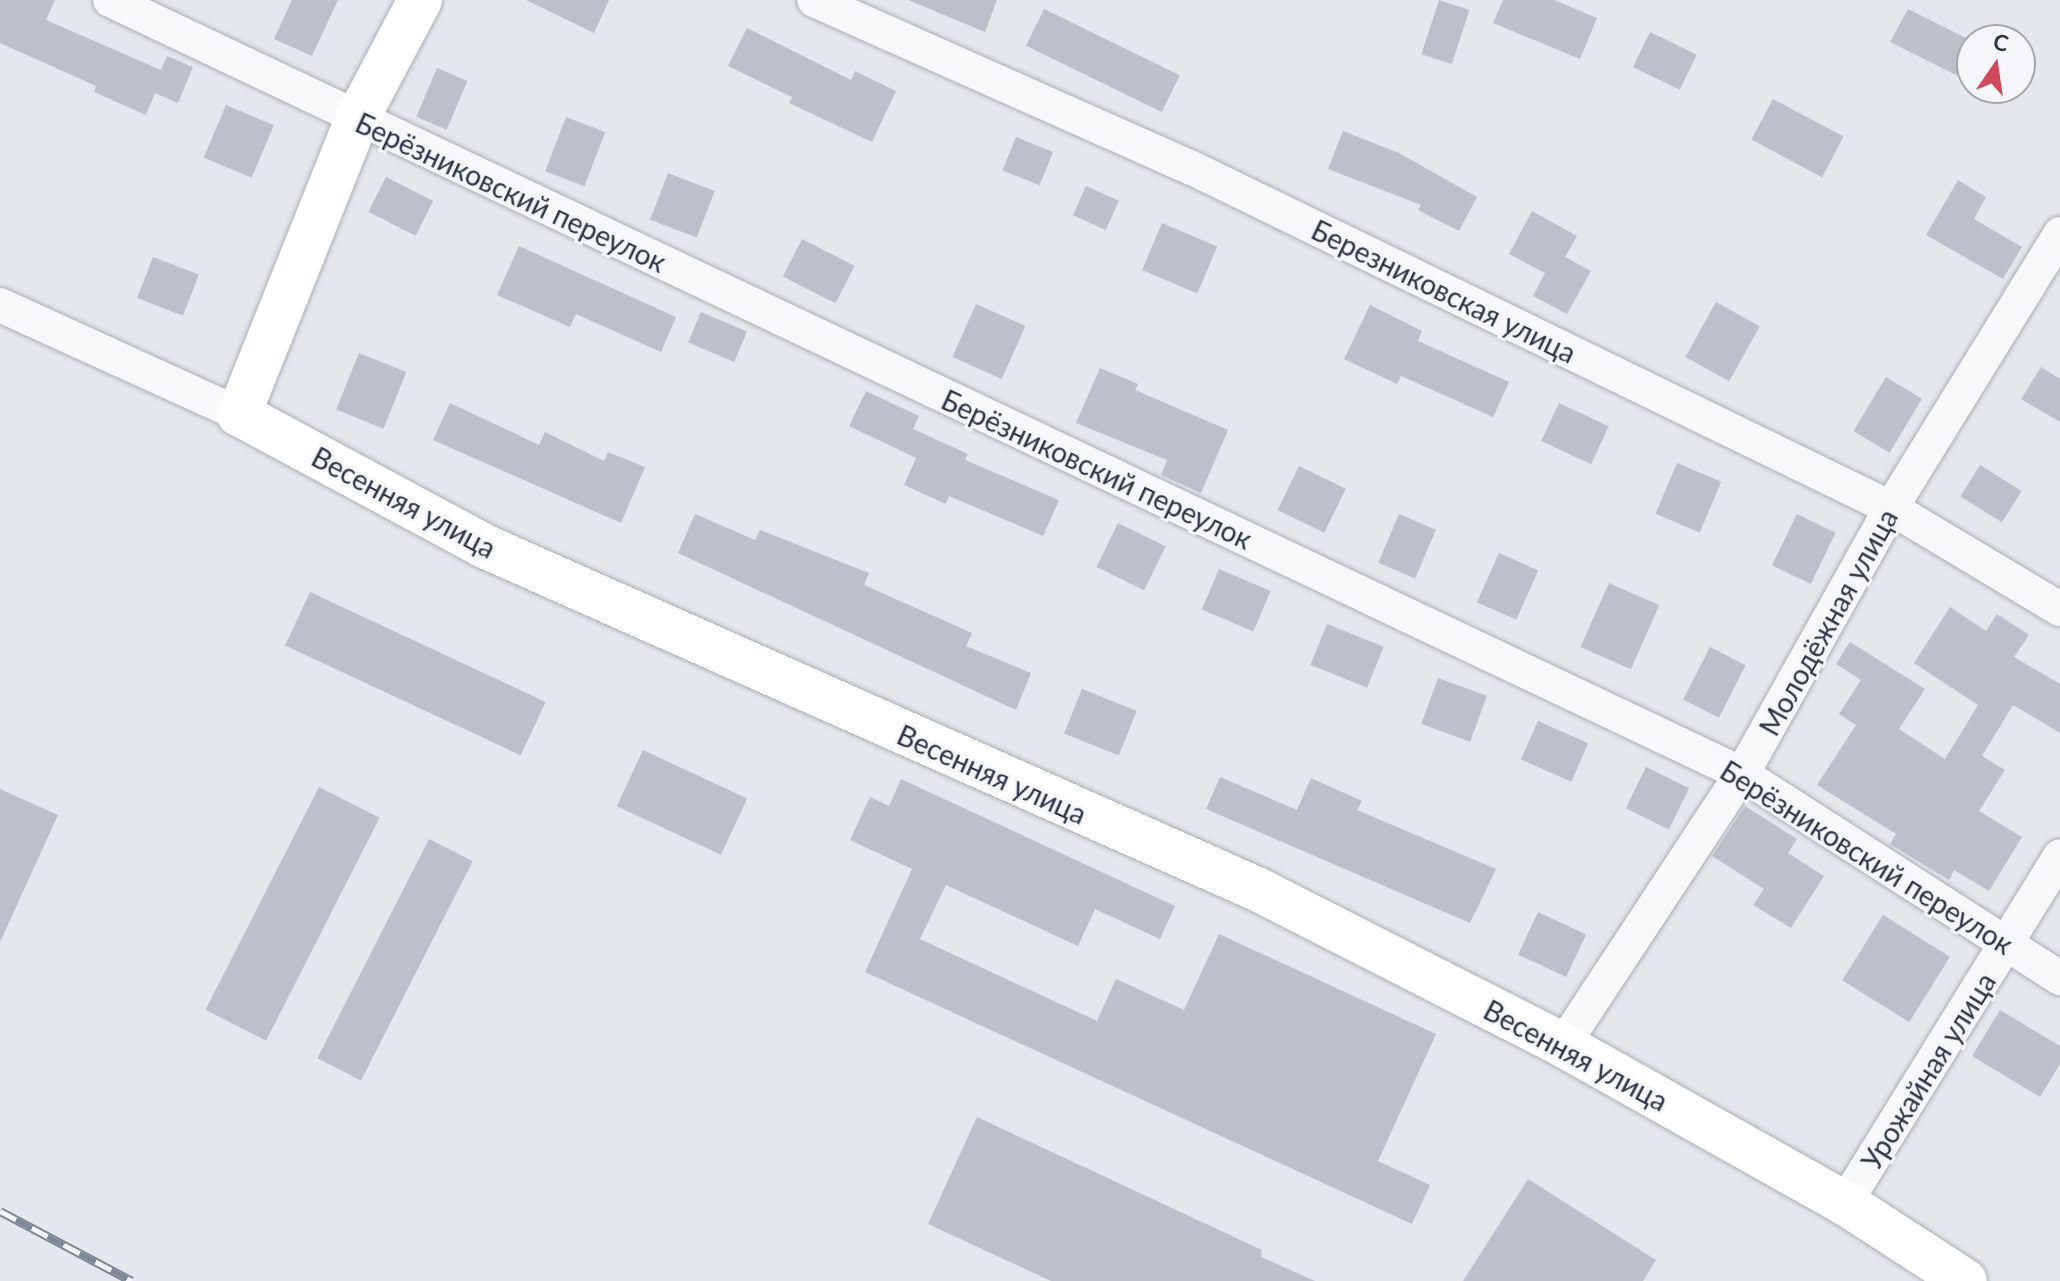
<!DOCTYPE html>
<meta charset="utf-8">
<style>
body{margin:0}
#map{position:relative;width:2060px;height:1281px;overflow:hidden;background:#e4e7ec;font-family:Lato,sans-serif}
div>[style]{position:absolute}
.building>*{inset:0;background:#bbc0ca;transform-origin:0 0}
.roads{filter:drop-shadow(0 0 2px #a9aeb7) drop-shadow(0 0 2px #a9aeb7)}
.street>*{height:34px;margin:-17px;padding:0 17px;transform-origin:17px;border-radius:17px;background:#f7f8fa}
.secondary>*{height:44px;margin:-22px;padding:0 22px;transform-origin:22px;border-radius:22px;background:#fff}
.rail>*{height:9px;margin-top:-4.5px;transform-origin:0;background:repeating-linear-gradient(90deg,#f4f6f9 0 18px,#7d8696 0 36px);box-sizing:border-box;border-block:2px solid #7d8696}
span{translate:-50% -50%;white-space:nowrap;text-align:center;line-height:1.15;-webkit-text-stroke:6px #f4f6f9;paint-order:stroke}
.street-label{font-size:28px;color:#2b3445}
.north{position:absolute;left:1956px;top:24px;width:80px;height:80px;box-sizing:border-box;background:#f4f6f9;border:2px solid #a4a8b1;border-radius:50%;rotate:13deg;font-size:22px;font-weight:700;line-height:32px;text-align:center;color:#2b3445}
.north::after{content:'';display:block;margin:auto;width:28px;height:36px;background:#d1495b;clip-path:polygon(50% 0,100% 100%,50% 72%,0 100%)}
</style>
<div id="map">
<div class="building">
<i style="clip-path:polygon(0 0,55px 0,46px 20px,161px 70px,167px 56px,193px 67px,178px 103px,155px 93px,146px 115px,94px 92px,96px 86px,0 43px)"></i>
<i style="clip-path:polygon(292px 0,338px 0,312px 56px,274px 39px)"></i>
<i style="clip-path:polygon(526px 0,609px 0,594px 33px)"></i>
<i style="clip-path:polygon(908px 0,997px 0,985px 32px)"></i>
<i style="left:1439px;top:0;width:32px;height:57px;rotate:18deg"></i>
<i style="clip-path:polygon(1503px 0,1554px 0,1597px 18px,1580px 59px,1493px 23px)"></i>
<i style="left:1044px;top:9px;width:151px;height:41px;rotate:26deg"></i>
<i style="clip-path:polygon(1908px 9px,1972px 41px,1972px 83px,1890px 42px)"></i>
<i style="clip-path:polygon(747px 28px,851px 80px,855px 71px,896px 91px,872px 142px,789px 103px,792px 97px,728px 66px)"></i>
<i style="left:1650px;top:32px;width:52px;height:39px;rotate:26deg"></i>
<i style="left:437px;top:68px;width:33px;height:53px;rotate:23deg"></i>
<i style="left:1773px;top:99px;width:80px;height:46px;rotate:28deg"></i>
<i style="left:226px;top:105px;width:52px;height:57px;rotate:23deg"></i>
<i style="left:566px;top:117px;width:42px;height:58px;rotate:21deg"></i>
<i style="clip-path:polygon(1343px 131px,1399px 153px,1477px 197px,1459px 231px,1418px 210px,1421px 205px,1328px 169px)"></i>
<i style="left:1016px;top:137px;width:40px;height:36px;rotate:22deg"></i>
<i style="left:668px;top:173px;width:50px;height:50px;rotate:21deg"></i>
<i style="left:386px;top:177px;width:53px;height:39px;rotate:27deg"></i>
<i style="clip-path:polygon(1958px 180px,1986px 197px,1974px 219px,2022px 247px,2003px 279px,1926px 235px)"></i>
<i style="left:1086px;top:186px;width:36px;height:32px;rotate:24deg"></i>
<i style="clip-path:polygon(1532px 211px,1577px 236px,1565px 257px,1591px 271px,1567px 314px,1533px 296px,1545px 273px,1509px 254px)"></i>
<i style="left:1162px;top:223px;width:60px;height:51px;rotate:23deg"></i>
<i style="left:802px;top:239px;width:59px;height:42px;rotate:27deg"></i>
<i style="clip-path:polygon(519px 246px,676px 317px,661px 352px,576px 314px,570px 327px,497px 295px)"></i>
<i style="left:153px;top:257px;width:49px;height:44px;rotate:21deg"></i>
<i style="left:1716px;top:302px;width:50px;height:63px;rotate:29deg"></i>
<i style="left:976px;top:304px;width:54px;height:58px;rotate:24deg"></i>
<i style="clip-path:polygon(1370px 305px,1422px 331px,1418px 341px,1509px 382px,1493px 417px,1401px 376px,1397px 384px,1344px 359px)"></i>
<i style="left:701px;top:312px;width:50px;height:33px;rotate:23deg"></i>
<i style="left:359px;top:353px;width:51px;height:61px;rotate:22deg"></i>
<i style="clip-path:polygon(2041px 367px,2060px 379px,2060px 422px,2021px 399px)"></i>
<i style="clip-path:polygon(1100px 368px,1138px 384px,1135px 390px,1228px 430px,1201px 493px,1161px 475px,1167px 460px,1076px 423px)"></i>
<i style="left:1886px;top:377px;width:42px;height:63px;rotate:31deg"></i>
<i style="clip-path:polygon(866px 391px,919px 416px,913px 429px,968px 454px,965px 460px,1059px 500px,1043px 536px,949px 496px,946px 504px,904px 485px,916px 458px,849px 426px)"></i>
<i style="clip-path:polygon(450px 403px,539px 445px,545px 432px,604px 461px,608px 452px,645px 467px,621px 523px,433px 440px)"></i>
<i style="left:1559px;top:403px;width:55px;height:42px;rotate:25deg"></i>
<i style="left:1677px;top:463px;width:48px;height:55px;rotate:23deg"></i>
<i style="left:1980px;top:465px;width:49px;height:37px;rotate:32deg"></i>
<i style="left:1299px;top:466px;width:52px;height:49px;rotate:26deg"></i>
<i style="clip-path:polygon(695px 514px,755px 540px,760px 530px,869px 573px,864px 585px,972px 633px,966px 646px,1031px 673px,1016px 710px,678px 553px)"></i>
<i style="left:1399px;top:514px;width:40px;height:53px;rotate:23deg"></i>
<i style="left:1797px;top:514px;width:43px;height:57px;rotate:26deg"></i>
<i style="left:1118px;top:523px;width:53px;height:49px;rotate:26deg"></i>
<i style="left:1499px;top:553px;width:43px;height:54px;rotate:24deg"></i>
<i style="left:1219px;top:569px;width:56px;height:44px;rotate:23deg"></i>
<i style="left:1609px;top:583px;width:55px;height:70px;rotate:24deg"></i>
<i style="left:310px;top:592px;width:260px;height:59px;rotate:25deg"></i>
<i style="clip-path:polygon(1950px 607px,1986px 631px,1997px 614px,2029px 635px,2014px 657px,2060px 684px,2060px 733px,2013px 705px,1982px 756px,2005px 770px,1979px 811px,2022px 837px,1989px 891px,1954px 870px,1949px 880px,1890px 844px,1896px 834px,1817px 785px,1856px 725px,1839px 714px,1861px 680px,1836px 664px,1850px 642px,1925px 689px,1899px 729px,1945px 759px,1978px 705px,1914px 663px)"></i>
<i style="left:1327px;top:624px;width:61px;height:44px;rotate:22deg"></i>
<i style="left:1710px;top:647px;width:40px;height:59px;rotate:27deg"></i>
<i style="left:1438px;top:678px;width:52px;height:49px;rotate:20deg"></i>
<i style="left:1082px;top:689px;width:59px;height:48px;rotate:22deg"></i>
<i style="left:1538px;top:721px;width:55px;height:42px;rotate:24deg"></i>
<i style="left:643px;top:750px;width:115px;height:62px;rotate:25deg"></i>
<i style="left:1646px;top:767px;width:48px;height:46px;rotate:26deg"></i>
<i style="clip-path:polygon(1220px 777px,1297px 810px,1311px 778px,1362px 801px,1357px 810px,1496px 869px,1470px 923px,1206px 809px)"></i>
<i style="clip-path:polygon(901px 779px,1175px 906px,1160px 939px,1095px 909px,1078px 946px,946px 885px,920px 939px,1097px 1021px,1116px 979px,1184px 1010px,1219px 934px,1436px 1034px,1378px 1161px,1430px 1185px,1412px 1224px,865px 972px,912px 869px,850px 840px,870px 797px,889px 806px)"></i>
<i style="left:319px;top:787px;width:68px;height:250px;rotate:27deg"></i>
<i style="clip-path:polygon(0 789px,58px 815px,0 942px)"></i>
<i style="clip-path:polygon(1745px 806px,1797px 839px,1788px 853px,1824px 876px,1791px 928px,1753px 905px,1764px 889px,1712px 856px)"></i>
<i style="left:429px;top:839px;width:49px;height:246px;rotate:27deg"></i>
<i style="left:1538px;top:912px;width:53px;height:47px;rotate:25deg"></i>
<i style="left:1883px;top:915px;width:79px;height:77px;rotate:32deg"></i>
<i style="clip-path:polygon(2000px 1010px,2060px 1046px,2060px 1064px,2040px 1097px,1972px 1056px)"></i>
<i style="clip-path:polygon(977px 1117px,1262px 1250px,1261px 1257px,1315px 1281px,1051px 1281px,928px 1224px)"></i>
<i style="clip-path:polygon(1528px 1179px,1656px 1260px,1643px 1281px,1463px 1281px)"></i>
</div>
<div class="roads">
<div class="street">
<i style="left:110px;top:0;width:1806px;rotate:25.37deg"></i>
<i style="left:1742px;top:774px;width:378px;rotate:32.7deg"></i>
<i style="left:814px;top:0;width:414px;rotate:24deg"></i>
<i style="left:1192px;top:168px;width:777px;rotate:25.94deg"></i>
<i style="left:1891px;top:508px;width:197px;rotate:30.9deg"></i>
<i style="left:0;top:305px;width:263px;rotate:24.5deg"></i>
<i style="left:1563px;top:1045px;width:325px;rotate:-56.6deg"></i>
<i style="left:1742px;top:774px;width:305px;rotate:-60.7deg"></i>
<i style="left:1891px;top:508px;width:322px;rotate:-58.3deg"></i>
<i style="left:1845px;top:1203px;width:408px;rotate:-58.2deg"></i>
</div>
<div class="secondary">
<i style="left:420px;top:0;width:135px;rotate:117.9deg"></i>
<i style="left:357px;top:119px;width:318px;rotate:111.8deg"></i>
<i style="left:239px;top:414px;width:278px;rotate:28.3deg"></i>
<i style="left:484px;top:546px;width:846px;rotate:23.93deg"></i>
<i style="left:1257px;top:889px;width:343px;rotate:27deg"></i>
<i style="left:1563px;top:1045px;width:323px;rotate:29.3deg"></i>
<i style="left:1845px;top:1203px;width:143px;rotate:33deg"></i>
</div>
</div>
<div class="rail">
<i style="left:0;top:1211px;width:149px;rotate:27.9deg"></i>
</div>
<div class="street-label">
<span style="left:511px;top:192px;rotate:25deg">Берёзниковский переулок</span>
<span style="left:1444px;top:291px;rotate:26deg">Березниковская улица</span>
<span style="left:1097px;top:469px;rotate:25deg">Берёзниковский переулок</span>
<span style="left:404px;top:502px;rotate:28deg">Весенняя улица</span>
<span style="left:1828px;top:622px;rotate:-61deg">Молодёжная улица</span>
<span style="left:992px;top:774px;rotate:24deg">Весенняя улица</span>
<span style="left:1867px;top:857px;rotate:32deg">Берёзниковский переулок</span>
<span style="left:1576px;top:1055px;rotate:28deg">Весенняя улица</span>
<span style="left:1928px;top:1071px;rotate:-58deg">Урожайная улица</span>
</div>
<div class="north">С</div>
</div>
